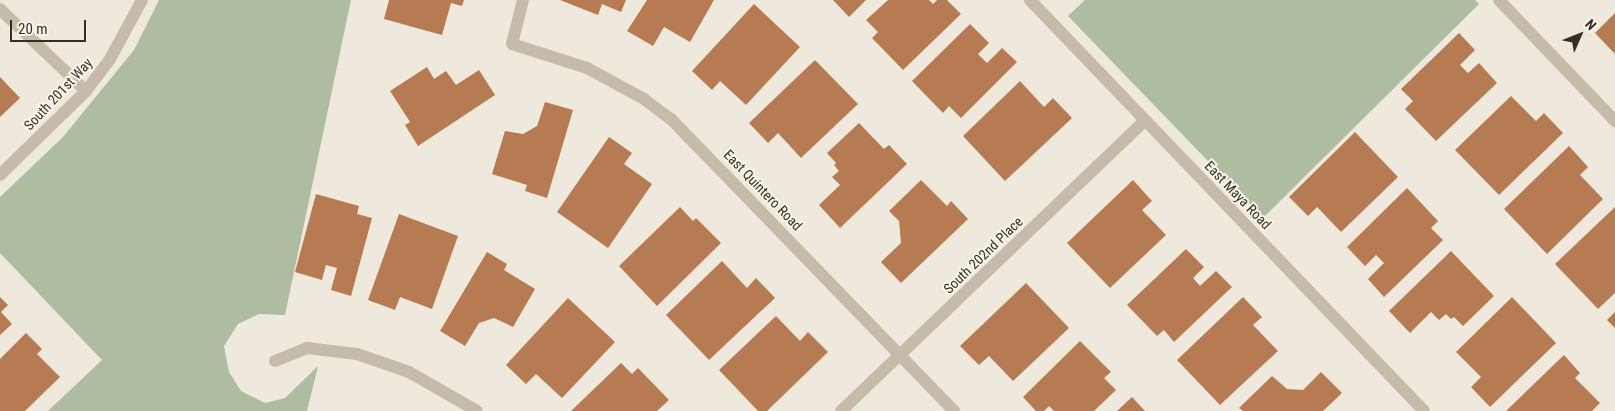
<!DOCTYPE html>
<style>
body{margin:0}
#map{position:relative;width:1615px;height:411px;overflow:hidden;background:#efe9dd;font-family:"Roboto Condensed",sans-serif}
div>[style]{position:absolute}
.green>*{inset:0;background:#aebc9f}
.building>*{inset:0;background:#b77b54}
.minor>*{height:12px;margin:-6px;padding:0 6px;transform-origin:6px;border-radius:6px;background:#c6bbab}
span{translate:-50% -50%;white-space:nowrap;text-align:center;line-height:1.15;-webkit-text-stroke:4px #f7f3e9;paint-order:stroke}
.street-label{font-size:14px;color:#342e29}
.north{position:absolute;left:1555px;top:10px;width:50px;height:50px;-webkit-text-stroke:4px #f7f3e9;paint-order:stroke;rotate:46deg;font-size:14px;font-weight:700;line-height:20px;text-align:center;color:#342e29}
.north::after{content:'';display:block;margin:auto;width:18px;height:22px;background:#342e29;clip-path:polygon(50% 0,100% 100%,50% 72%,0 100%)}
.scale{position:absolute;left:10px;top:20px;width:76px;height:22px;box-sizing:border-box;border:2px solid #342e29;border-top:0;padding-left:6px;font-size:15px;line-height:18px;white-space:nowrap;color:#342e29;-webkit-text-stroke:4px #f7f3e9;paint-order:stroke}
</style>
<div id="map">
<div class="green">
<i style="clip-path:polygon(159px 0,351px 0,285px 315px,259px 314px,238px 324px,224px 346px,229px 372px,241px 391px,265px 403px,285px 398px,318px 366px,307px 411px,48px 411px,102px 360px,0 253px,0 197px,63px 137px,134px 50px)"></i>
<i style="clip-path:polygon(1085px 0,1475px 0,1479px 4px,1263px 218px,1068px 16px)"></i>
</div>
<div class="building">
<i style="clip-path:polygon(389px 0,464px 0,462px 6px,451px 3px,442px 35px,384px 19px)"></i>
<i style="clip-path:polygon(560px 0,626px 0,621px 12px,602px 4px,598px 15px)"></i>
<i style="clip-path:polygon(647px 0,714px 0,690px 42px,664px 27px,653px 46px,627px 31px)"></i>
<i style="clip-path:polygon(833px 0,866px 0,849px 17px)"></i>
<i style="clip-path:polygon(888px 0,929px 0,933px 4px,937px 0,947px 0,961px 14px,903px 70px,872px 38px,878px 32px,866px 20px)"></i>
<i style="clip-path:polygon(754px 4px,800px 47px,746px 105px,720px 81px,712px 90px,692px 71px)"></i>
<i style="clip-path:polygon(1615px 13px,1615px 54px,1595px 33px)"></i>
<i style="clip-path:polygon(970px 24px,989px 43px,978px 54px,987px 63px,1002px 48px,1017px 62px,961px 118px,949px 106px,943px 113px,912px 81px)"></i>
<i style="clip-path:polygon(1459px 33px,1475px 50px,1460px 65px,1468px 73px,1479px 63px,1497px 83px,1436px 141px,1405px 109px,1413px 101px,1401px 89px)"></i>
<i style="clip-path:polygon(815px 60px,858px 104px,801px 158px,778px 133px,768px 143px,749px 123px)"></i>
<i style="clip-path:polygon(427px 67px,434px 79px,446px 71px,456px 85px,479px 70px,495px 95px,418px 146px,405px 125px,410px 122px,390px 91px)"></i>
<i style="clip-path:polygon(0 77px,20px 98px,0 117px)"></i>
<i style="clip-path:polygon(1020px 81px,1044px 107px,1053px 98px,1072px 118px,1005px 181px,963px 136px)"></i>
<i style="clip-path:polygon(1511px 96px,1536px 121px,1544px 113px,1563px 133px,1499px 195px,1455px 150px)"></i>
<i style="clip-path:polygon(545px 102px,573px 110px,547px 198px,525px 191px,527px 185px,492px 174px,505px 131px,523px 134px,537px 126px)"></i>
<i style="clip-path:polygon(859px 123px,884px 149px,889px 145px,907px 164px,840px 228px,819px 205px,840px 185px,832px 177px,839px 171px,834px 165px,836px 163px,827px 153px)"></i>
<i style="clip-path:polygon(1355px 132px,1398px 177px,1341px 232px,1317px 207px,1308px 216px,1289px 197px)"></i>
<i style="clip-path:polygon(609px 137px,632px 153px,624px 164px,652px 184px,608px 248px,557px 212px)"></i>
<i style="clip-path:polygon(1569px 146px,1588px 167px,1580px 175px,1603px 199px,1547px 254px,1504px 209px)"></i>
<i style="clip-path:polygon(921px 180px,947px 206px,951px 201px,968px 219px,901px 283px,881px 262px,901px 243px,899px 221px,889px 211px)"></i>
<i style="clip-path:polygon(1133px 180px,1152px 201px,1142px 210px,1166px 235px,1110px 288px,1067px 243px)"></i>
<i style="clip-path:polygon(1407px 188px,1438px 221px,1431px 228px,1443px 240px,1384px 297px,1368px 279px,1384px 263px,1376px 255px,1365px 266px,1347px 247px)"></i>
<i style="clip-path:polygon(316px 194px,359px 206px,357px 214px,372px 218px,351px 296px,331px 290px,337px 268px,326px 265px,322px 280px,295px 272px)"></i>
<i style="clip-path:polygon(680px 207px,693px 221px,696px 218px,721px 243px,657px 306px,619px 266px)"></i>
<i style="clip-path:polygon(1615px 207px,1615px 293px,1598px 309px,1555px 264px)"></i>
<i style="clip-path:polygon(399px 214px,458px 236px,432px 309px,400px 297px,395px 310px,368px 300px)"></i>
<i style="clip-path:polygon(1186px 249px,1204px 267px,1193px 278px,1200px 286px,1216px 271px,1232px 287px,1174px 342px,1164px 330px,1157px 336px,1127px 305px)"></i>
<i style="clip-path:polygon(1451px 251px,1494px 296px,1463px 326px,1454px 317px,1451px 319px,1446px 314px,1439px 320px,1431px 312px,1410px 333px,1389px 311px)"></i>
<i style="clip-path:polygon(487px 252px,507px 264px,504px 270px,535px 289px,513px 327px,494px 318px,479px 323px,465px 346px,440px 331px)"></i>
<i style="clip-path:polygon(722px 261px,747px 288px,756px 278px,775px 298px,709px 360px,666px 315px)"></i>
<i style="clip-path:polygon(1026px 283px,1069px 328px,1013px 381px,989px 356px,979px 365px,960px 346px)"></i>
<i style="clip-path:polygon(0 297px,8px 305px,1px 312px,12px 324px,0 335px)"></i>
<i style="clip-path:polygon(1243px 297px,1262px 317px,1253px 325px,1278px 351px,1220px 405px,1177px 360px)"></i>
<i style="clip-path:polygon(1512px 297px,1556px 343px,1490px 407px,1471px 387px,1481px 377px,1456px 352px)"></i>
<i style="clip-path:polygon(568px 298px,615px 342px,562px 398px,536px 374px,526px 384px,506px 365px)"></i>
<i style="clip-path:polygon(1615px 312px,1615px 328px,1607px 320px)"></i>
<i style="clip-path:polygon(776px 316px,800px 341px,808px 332px,828px 352px,767px 411px,758px 411px,719px 370px)"></i>
<i style="clip-path:polygon(26px 333px,42px 349px,37px 354px,60px 377px,25px 411px,0 411px,0 359px)"></i>
<i style="clip-path:polygon(1080px 341px,1111px 372px,1104px 378px,1116px 390px,1094px 411px,1054px 411px,1049px 406px,1044px 411px,1036px 411px,1023px 397px)"></i>
<i style="clip-path:polygon(1564px 355px,1580px 373px,1575px 378px,1600px 403px,1592px 411px,1506px 411px)"></i>
<i style="clip-path:polygon(621px 363px,632px 374px,638px 368px,669px 400px,657px 411px,571px 411px)"></i>
<i style="clip-path:polygon(1321px 372px,1342px 393px,1323px 411px,1243px 411px,1239px 408px,1272px 376px,1287px 389px,1303px 390px)"></i>
<i style="clip-path:polygon(1132px 397px,1145px 411px,1117px 411px)"></i>
</div>
<div class="minor">
<i style="left:523px;top:0;width:45px;rotate:104deg"></i>
<i style="left:512px;top:44px;width:79px;rotate:17.7deg"></i>
<i style="left:587px;top:68px;width:65px;rotate:28.5deg"></i>
<i style="left:644px;top:99px;width:34px;rotate:37deg"></i>
<i style="left:671px;top:119px;width:407px;rotate:45.9deg"></i>
<i style="left:1030px;top:0;width:569px;rotate:46.21deg"></i>
<i style="left:1499px;top:0;width:168px;rotate:46.2deg"></i>
<i style="left:0;top:9px;width:119px;rotate:43.6deg"></i>
<i style="left:0;top:175px;width:120px;rotate:-44.3deg"></i>
<i style="left:86px;top:91px;width:40px;rotate:-53deg"></i>
<i style="left:110px;top:59px;width:67px;rotate:-61.5deg"></i>
<i style="left:275px;top:361px;width:35px;rotate:-22deg"></i>
<i style="left:307px;top:348px;width:50px;rotate:6.8deg"></i>
<i style="left:357px;top:354px;width:55px;rotate:19.1deg"></i>
<i style="left:409px;top:372px;width:78px;rotate:29.8deg"></i>
<i style="left:841px;top:411px;width:421px;rotate:-43.7deg"></i>
</div>
<div class="street-label">
<span style="left:58px;top:94px;rotate:-47deg">South 201st Way</span>
<span style="left:763px;top:190px;rotate:46deg">East Quintero Road</span>
<span style="left:1238px;top:195px;rotate:46deg">East Maya Road</span>
<span style="left:983px;top:255px;rotate:-44deg">South 202nd Place</span>
</div>
<div class="north">N</div>
<div class="scale">20 m</div>
</div>
